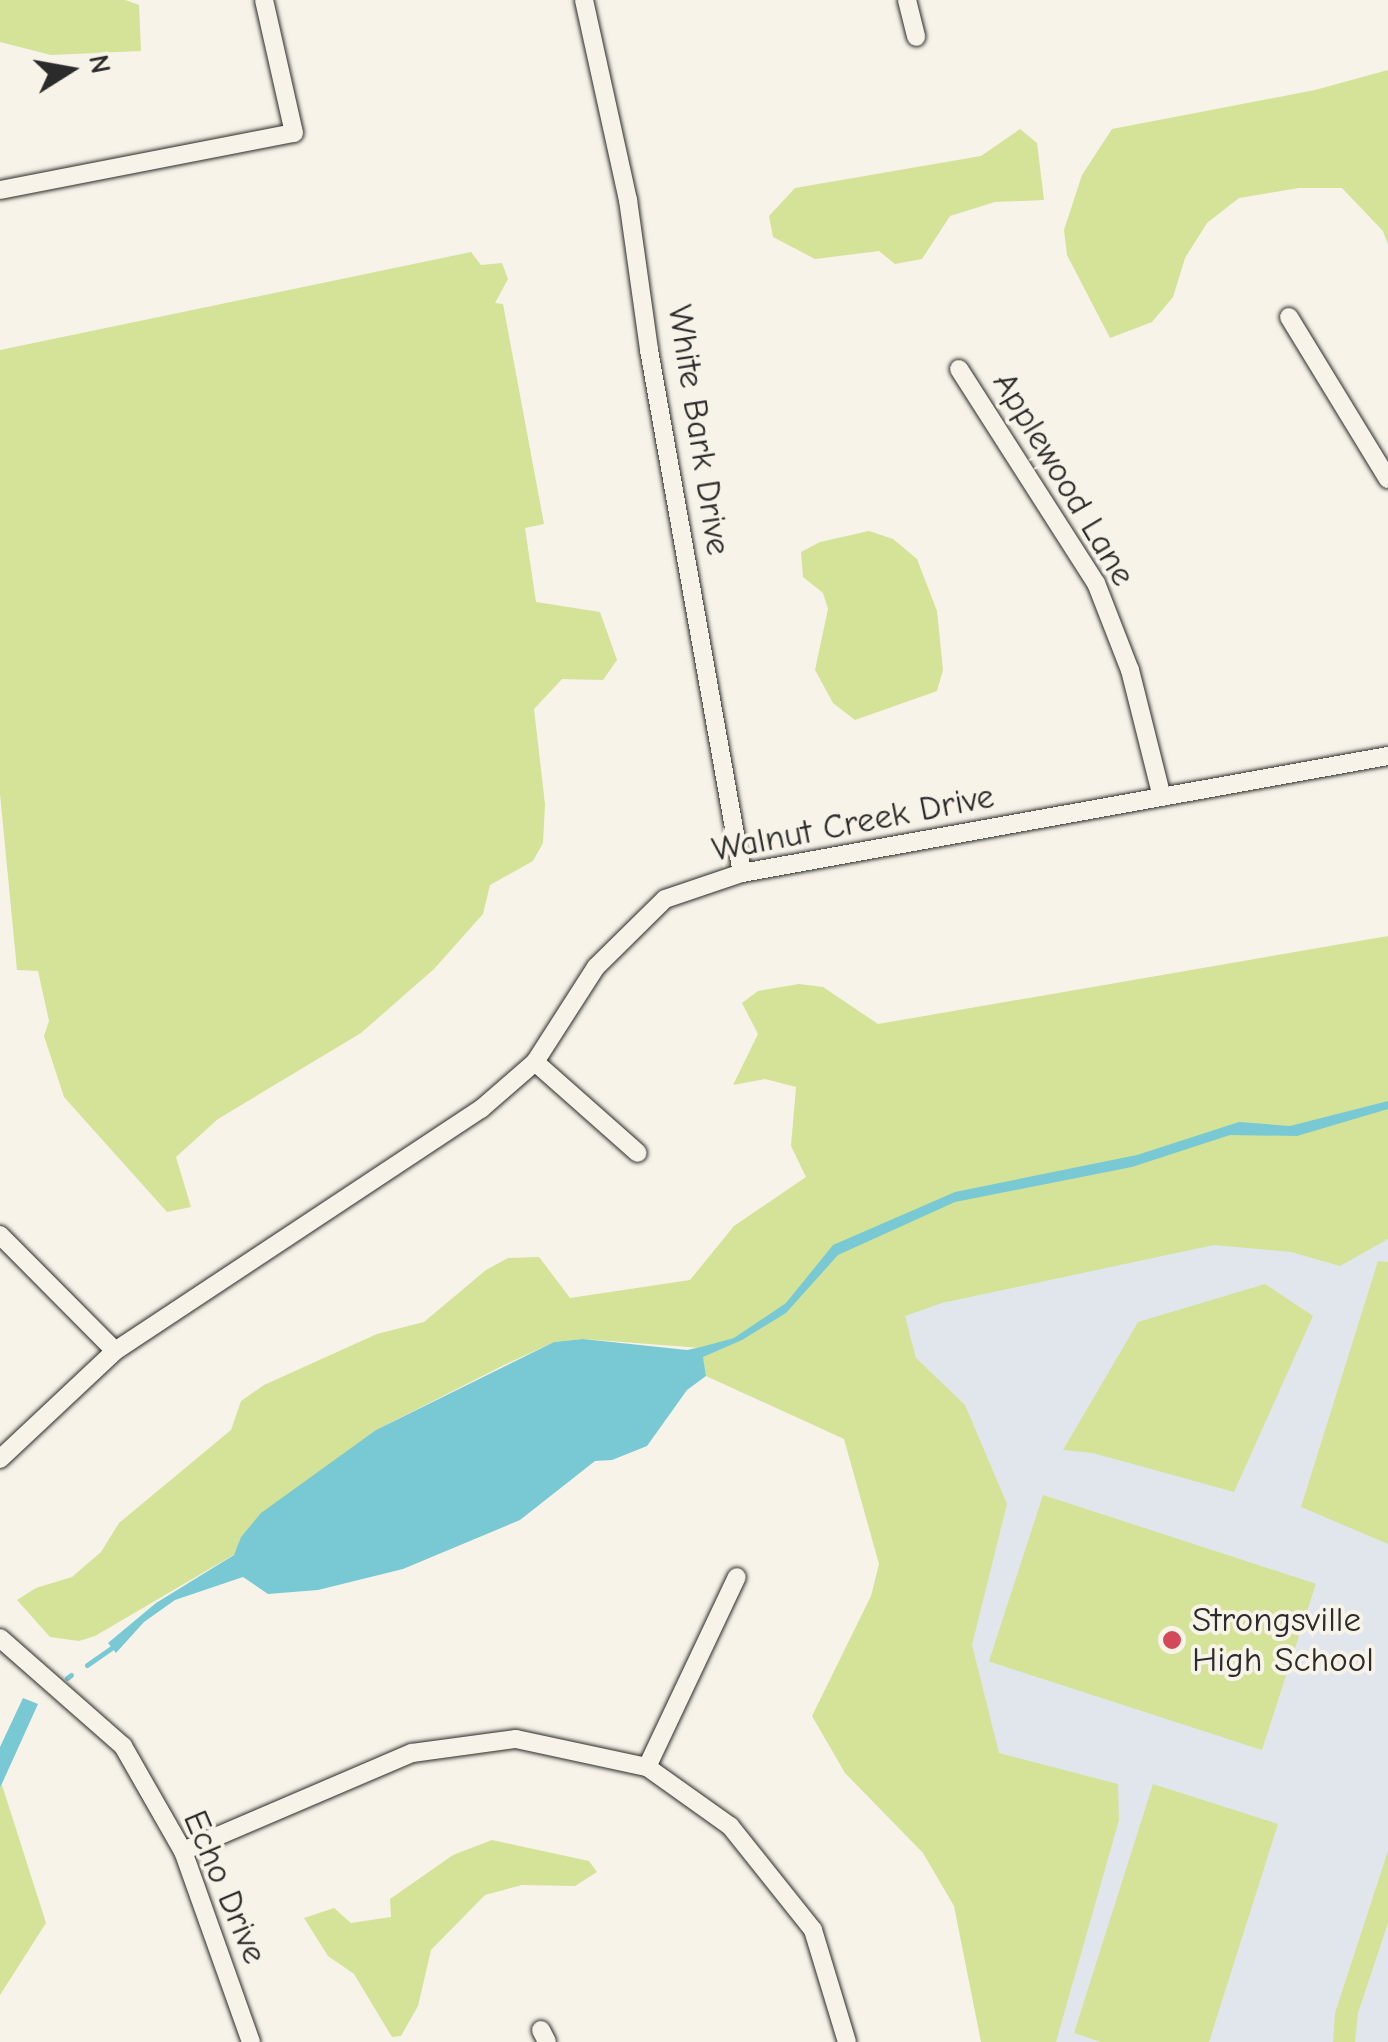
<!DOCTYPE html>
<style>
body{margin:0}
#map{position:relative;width:1388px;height:2042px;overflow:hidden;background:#f7f3e8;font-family:"Comic Neue",sans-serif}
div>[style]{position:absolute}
.built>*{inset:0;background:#e1e6ec}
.green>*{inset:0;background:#d4e397;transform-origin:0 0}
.water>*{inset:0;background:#79c9d4}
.stream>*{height:5px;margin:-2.5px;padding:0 2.5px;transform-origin:2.5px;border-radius:2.5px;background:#79c9d4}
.roads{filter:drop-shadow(0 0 2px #2b2b2b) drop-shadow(0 0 2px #2b2b2b)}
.street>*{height:18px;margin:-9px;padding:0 9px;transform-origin:9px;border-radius:9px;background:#f7f3e8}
.dots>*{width:28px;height:28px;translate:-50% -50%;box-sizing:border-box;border:5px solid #f7f3e8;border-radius:50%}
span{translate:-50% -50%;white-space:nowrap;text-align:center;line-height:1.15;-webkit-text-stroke:8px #f7f3e8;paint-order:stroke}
.street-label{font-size:35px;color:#2b2b2b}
.poi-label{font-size:35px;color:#2b2b2b}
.left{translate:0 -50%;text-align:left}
.north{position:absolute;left:20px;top:20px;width:100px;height:100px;-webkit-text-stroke:8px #f7f3e8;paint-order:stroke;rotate:79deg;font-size:28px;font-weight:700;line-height:40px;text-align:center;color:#2b2b2b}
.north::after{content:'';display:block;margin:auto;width:35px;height:45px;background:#2b2b2b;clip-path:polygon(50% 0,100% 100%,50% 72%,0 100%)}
</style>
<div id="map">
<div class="built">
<i style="clip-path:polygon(1388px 1081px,1388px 2042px,1038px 2042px,859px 1172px)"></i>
</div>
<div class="green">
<i style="clip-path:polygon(0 0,125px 0,139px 5px,141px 51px,51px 55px,0 42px)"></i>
<i style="clip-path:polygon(1388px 70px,1388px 245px,1383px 231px,1342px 188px,1299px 188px,1239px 198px,1207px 223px,1185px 258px,1173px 297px,1152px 322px,1110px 338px,1067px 255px,1064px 230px,1082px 175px,1112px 129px,1315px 90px)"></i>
<i style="clip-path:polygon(1020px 129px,1037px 143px,1044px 200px,995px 202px,950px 216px,922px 259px,895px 264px,879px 251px,815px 259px,773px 237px,769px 216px,795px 188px,981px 156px)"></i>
<i style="clip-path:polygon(471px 252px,481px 265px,502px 263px,508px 279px,495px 303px,503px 304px,544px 524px,525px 528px,536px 602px,600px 612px,617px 660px,603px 680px,562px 679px,534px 709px,545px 804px,543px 843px,533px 861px,490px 885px,483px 914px,434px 969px,361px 1033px,218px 1119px,176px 1157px,191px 1207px,167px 1212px,64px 1097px,44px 1036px,49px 1021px,38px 971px,17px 970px,0 794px,0 350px)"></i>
<i style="clip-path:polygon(869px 531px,893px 539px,917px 559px,937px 611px,943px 670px,937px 691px,855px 720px,833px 703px,815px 670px,828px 609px,823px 593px,803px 577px,801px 552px,820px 542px)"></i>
<i style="clip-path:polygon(1388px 936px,1388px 1239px,1340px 1266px,1291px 1252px,1214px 1245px,942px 1303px,905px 1316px,916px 1358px,965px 1405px,1007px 1504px,972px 1645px,999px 1753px,1118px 1784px,1119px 1820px,1056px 2042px,981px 2042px,954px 1906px,923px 1853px,845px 1773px,812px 1716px,871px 1596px,879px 1564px,844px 1439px,706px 1376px,701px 1348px,583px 1339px,554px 1342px,502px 1366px,376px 1430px,241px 1537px,235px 1554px,95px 1636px,79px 1641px,50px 1637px,17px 1600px,36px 1588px,72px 1577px,101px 1552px,119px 1523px,231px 1430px,241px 1401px,264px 1385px,377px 1334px,424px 1322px,486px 1270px,508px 1258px,539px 1257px,570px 1298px,690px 1280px,734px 1226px,806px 1177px,791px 1146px,796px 1087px,765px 1079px,733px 1085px,758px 1034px,742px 1003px,758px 991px,799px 984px,823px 987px,878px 1024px)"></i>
<i style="clip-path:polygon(1378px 1261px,1388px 1262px,1388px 1544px,1301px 1507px)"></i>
<i style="clip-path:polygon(1265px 1284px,1313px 1316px,1234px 1492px,1093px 1453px,1063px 1450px,1138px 1322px)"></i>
<i style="left:1043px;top:1495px;width:287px;height:175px;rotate:18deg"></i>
<i style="clip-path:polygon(1153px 1784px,1278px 1824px,1209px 2042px,1101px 2042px,1074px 2033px)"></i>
<i style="clip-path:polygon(2px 1785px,46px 1923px,0 1995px,0 1788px)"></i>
<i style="clip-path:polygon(492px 1840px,589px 1861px,597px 1872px,575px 1886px,522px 1885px,485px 1895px,431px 1950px,418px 2006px,401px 2036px,392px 2037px,354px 1974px,328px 1956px,304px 1918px,334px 1908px,351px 1923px,391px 1917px,390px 1899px,453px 1855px)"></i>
<i style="clip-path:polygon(1388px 1851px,1388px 1923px,1358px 2013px,1355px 2042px,1333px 2042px,1335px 2013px)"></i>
</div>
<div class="water">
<i style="clip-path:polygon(1388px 1101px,1388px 1109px,1297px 1136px,1230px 1135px,1132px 1167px,955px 1202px,838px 1255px,786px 1313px,742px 1340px,703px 1357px,706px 1376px,687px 1390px,647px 1446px,612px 1460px,595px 1461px,520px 1520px,403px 1569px,318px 1590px,268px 1594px,243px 1577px,175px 1600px,144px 1622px,116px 1653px,108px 1643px,156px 1603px,234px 1555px,241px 1537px,261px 1513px,376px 1430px,554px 1342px,583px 1339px,687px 1350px,701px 1347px,734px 1338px,786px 1303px,833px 1245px,955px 1192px,1137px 1155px,1239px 1122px,1290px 1126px)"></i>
<i style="clip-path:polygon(23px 1698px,38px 1704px,0 1788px,0 1747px)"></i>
</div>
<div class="stream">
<i style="left:87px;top:1665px;width:35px;rotate:-35deg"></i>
<i style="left:67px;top:1678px;width:5px;rotate:-37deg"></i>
</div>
<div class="roads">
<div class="street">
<i style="left:584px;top:0;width:205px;rotate:77.6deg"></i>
<i style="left:628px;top:200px;width:151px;rotate:82deg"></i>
<i style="left:649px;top:350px;width:531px;rotate:79.92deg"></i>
<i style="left:907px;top:0;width:38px;rotate:76deg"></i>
<i style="left:0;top:190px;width:299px;rotate:-11deg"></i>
<i style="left:294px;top:133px;width:136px;rotate:-102.7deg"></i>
<i style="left:1289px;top:317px;width:190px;rotate:58.6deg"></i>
<i style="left:959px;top:369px;width:254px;rotate:57.4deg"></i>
<i style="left:1096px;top:583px;width:93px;rotate:68.7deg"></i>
<i style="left:1130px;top:670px;width:131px;rotate:75.9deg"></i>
<i style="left:535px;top:1062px;width:137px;rotate:41.5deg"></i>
<i style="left:0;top:1235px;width:163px;rotate:45.2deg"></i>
<i style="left:0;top:1459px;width:158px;rotate:-43.2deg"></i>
<i style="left:115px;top:1351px;width:439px;rotate:-33.5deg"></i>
<i style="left:481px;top:1109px;width:72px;rotate:-41deg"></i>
<i style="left:535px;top:1062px;width:113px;rotate:-57.3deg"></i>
<i style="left:596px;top:967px;width:97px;rotate:-44.6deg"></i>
<i style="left:665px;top:899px;width:81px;rotate:-18.7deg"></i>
<i style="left:742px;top:873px;width:657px;rotate:-10.27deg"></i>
<i style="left:0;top:1638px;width:164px;rotate:41.3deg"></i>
<i style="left:123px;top:1746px;width:121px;rotate:60.3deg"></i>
<i style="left:183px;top:1851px;width:203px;rotate:70.4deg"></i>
<i style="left:647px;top:1767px;width:210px;rotate:-64.7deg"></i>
<i style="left:183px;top:1851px;width:249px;rotate:-23.2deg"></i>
<i style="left:412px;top:1753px;width:105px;rotate:-7.7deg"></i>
<i style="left:516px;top:1739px;width:134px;rotate:12.1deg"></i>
<i style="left:647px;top:1767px;width:102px;rotate:35.4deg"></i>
<i style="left:730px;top:1826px;width:133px;rotate:51.4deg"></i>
<i style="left:813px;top:1930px;width:117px;rotate:73.1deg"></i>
<i style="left:541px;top:2030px;width:13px;rotate:63deg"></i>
</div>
</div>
<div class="dots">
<i style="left:1172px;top:1640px;background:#d1495b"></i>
</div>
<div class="street-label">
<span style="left:699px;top:430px;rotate:81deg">White Bark Drive</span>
<span style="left:1064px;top:479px;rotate:59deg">Applewood Lane</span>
<span style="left:853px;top:823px;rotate:-11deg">Walnut Creek Drive</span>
<span style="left:225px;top:1887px;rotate:67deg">Echo Drive</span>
</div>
<div class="poi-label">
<span class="left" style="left:1192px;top:1640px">Strongsville<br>High School</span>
</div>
<div class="north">N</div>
</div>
